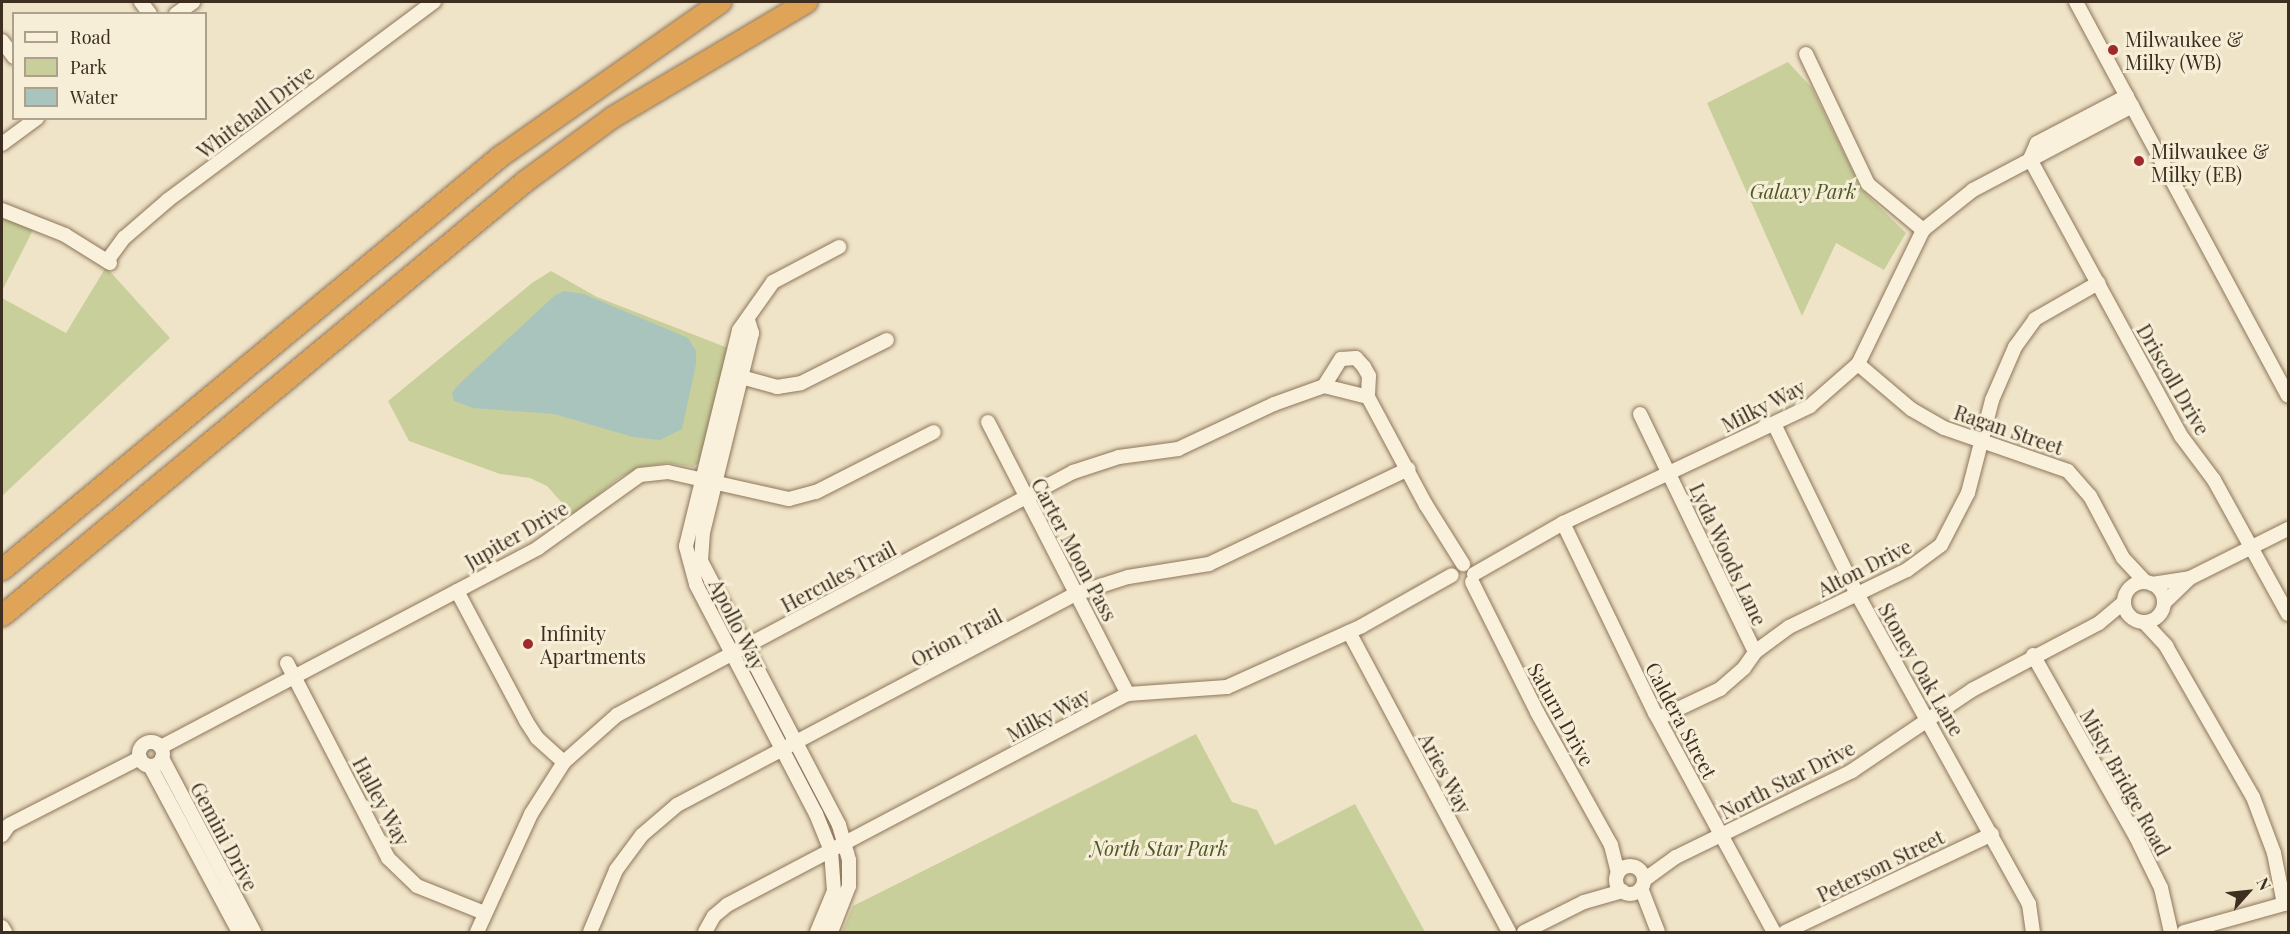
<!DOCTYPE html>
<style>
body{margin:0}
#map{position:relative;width:2290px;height:934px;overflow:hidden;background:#f0e4c8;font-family:"Playfair Display",serif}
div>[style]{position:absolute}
.green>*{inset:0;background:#c9cf9b}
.water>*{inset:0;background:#a9c4bc}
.roads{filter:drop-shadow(0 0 2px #8d765c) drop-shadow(0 0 2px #8d765c)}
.minor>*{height:14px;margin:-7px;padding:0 7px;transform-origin:7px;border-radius:7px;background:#faf1dc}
.minor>.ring{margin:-7px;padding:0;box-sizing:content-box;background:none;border:14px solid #faf1dc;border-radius:50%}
.highway>*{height:21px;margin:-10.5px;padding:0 10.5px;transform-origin:10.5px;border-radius:10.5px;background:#e0a458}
.dots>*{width:16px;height:16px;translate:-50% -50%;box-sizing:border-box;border:3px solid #f7eed8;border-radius:50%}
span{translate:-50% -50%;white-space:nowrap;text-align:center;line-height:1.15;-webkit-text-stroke:6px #f7eed8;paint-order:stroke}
.poi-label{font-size:20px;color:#3d2e20}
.left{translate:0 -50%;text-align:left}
.street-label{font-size:20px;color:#3d2e20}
.park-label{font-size:20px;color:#4d5a26;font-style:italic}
.frame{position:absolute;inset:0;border:3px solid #3d2e20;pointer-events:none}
.legend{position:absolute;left:12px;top:12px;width:195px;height:108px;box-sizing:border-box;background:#f7eed8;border:2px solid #ada18e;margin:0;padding:8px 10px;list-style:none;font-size:18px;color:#3d2e20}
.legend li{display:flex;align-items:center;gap:12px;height:30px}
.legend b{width:30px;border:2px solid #ada18e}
.north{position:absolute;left:2218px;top:862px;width:60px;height:60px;-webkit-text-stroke:4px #f7eed8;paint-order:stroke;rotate:63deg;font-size:16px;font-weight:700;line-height:24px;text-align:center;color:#3d2e20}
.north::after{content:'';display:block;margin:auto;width:21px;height:27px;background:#3d2e20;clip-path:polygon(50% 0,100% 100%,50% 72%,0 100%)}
</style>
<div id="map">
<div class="green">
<i style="clip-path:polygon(1788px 62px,1812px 88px,1862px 190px,1906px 233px,1884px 270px,1836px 243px,1802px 316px,1707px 103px)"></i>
<i style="clip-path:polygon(2px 217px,33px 230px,2px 291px)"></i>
<i style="clip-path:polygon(106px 267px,170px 338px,2px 496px,2px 298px,66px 333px)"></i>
<i style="clip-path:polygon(551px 271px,597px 297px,728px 348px,700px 462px,693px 467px,667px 463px,640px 467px,619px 478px,573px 515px,547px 486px,530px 478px,500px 474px,409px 441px,388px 401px,532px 283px)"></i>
<i style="clip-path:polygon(1196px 734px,1232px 802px,1257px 810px,1275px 845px,1355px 804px,1425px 932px,842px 932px,853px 906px)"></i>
</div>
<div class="water">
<i style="clip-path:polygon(564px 291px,584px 294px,688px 338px,696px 351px,696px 364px,682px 429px,660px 440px,633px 437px,554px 414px,473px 408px,454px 401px,452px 393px,458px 385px,554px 296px)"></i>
</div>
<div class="roads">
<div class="minor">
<i style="left:141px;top:2px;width:15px;rotate:53deg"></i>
<i style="left:2076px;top:2px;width:447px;rotate:61.7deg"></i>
<i style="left:176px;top:14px;width:21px;rotate:-35deg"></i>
<i style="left:2px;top:41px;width:20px;rotate:53deg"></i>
<i style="left:1806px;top:54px;width:144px;rotate:64.5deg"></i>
<i style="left:1868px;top:184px;width:72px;rotate:39.9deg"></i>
<i style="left:2127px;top:96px;width:102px;rotate:152.4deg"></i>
<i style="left:2037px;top:143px;width:17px;rotate:114deg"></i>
<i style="left:2030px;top:159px;width:315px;rotate:61.4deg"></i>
<i style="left:2181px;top:436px;width:55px;rotate:53.1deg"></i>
<i style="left:2214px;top:480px;width:153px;rotate:61.1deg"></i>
<i style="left:2px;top:144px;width:44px;rotate:-36.6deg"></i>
<i style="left:2px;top:210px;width:68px;rotate:21.6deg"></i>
<i style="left:65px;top:235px;width:53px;rotate:31.9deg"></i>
<i style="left:107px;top:261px;width:29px;rotate:-54deg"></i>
<i style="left:124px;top:238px;width:58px;rotate:-40.8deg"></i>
<i style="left:168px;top:200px;width:332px;rotate:-36.7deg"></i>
<i style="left:748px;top:320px;width:14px;rotate:73deg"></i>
<i style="left:752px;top:333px;width:205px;rotate:103.8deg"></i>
<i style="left:703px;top:532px;width:29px;rotate:94deg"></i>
<i style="left:701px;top:561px;width:298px;rotate:62.4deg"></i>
<i style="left:839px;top:825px;width:36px;rotate:74deg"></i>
<i style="left:849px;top:860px;width:26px;rotate:90deg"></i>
<i style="left:849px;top:886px;width:49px;rotate:111.4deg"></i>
<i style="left:1858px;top:364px;width:70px;rotate:40.3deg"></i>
<i style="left:1911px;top:409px;width:38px;rotate:30deg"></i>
<i style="left:1944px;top:428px;width:131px;rotate:19.1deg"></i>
<i style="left:2068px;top:471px;width:33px;rotate:49deg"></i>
<i style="left:2090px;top:496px;width:70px;rotate:62deg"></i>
<i style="left:2123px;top:558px;width:33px;rotate:47deg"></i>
<i style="left:734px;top:375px;width:45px;rotate:15.6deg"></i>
<i style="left:777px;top:387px;width:24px;rotate:-9deg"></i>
<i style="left:801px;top:383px;width:96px;rotate:-26.6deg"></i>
<i style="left:1324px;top:386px;width:32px;rotate:-58deg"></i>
<i style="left:1341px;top:359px;width:15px;rotate:-4deg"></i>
<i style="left:1356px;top:358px;width:12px;rotate:48deg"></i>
<i style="left:1364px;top:367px;width:10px;rotate:61deg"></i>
<i style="left:1369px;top:376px;width:21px;rotate:93deg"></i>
<i style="left:1368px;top:397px;width:123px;rotate:61.8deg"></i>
<i style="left:1426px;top:505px;width:70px;rotate:57.9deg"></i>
<i style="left:1324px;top:386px;width:45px;rotate:14deg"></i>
<i style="left:1640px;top:414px;width:264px;rotate:64.2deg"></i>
<i style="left:988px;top:422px;width:306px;rotate:62.8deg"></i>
<i style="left:1774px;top:424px;width:187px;rotate:64deg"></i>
<i style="left:1856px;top:592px;width:357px;rotate:61deg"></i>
<i style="left:2029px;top:904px;width:28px;rotate:82deg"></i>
<i style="left:1563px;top:523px;width:211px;rotate:64.2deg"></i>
<i style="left:1655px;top:713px;width:249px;rotate:61.5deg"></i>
<i style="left:1474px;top:574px;width:103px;rotate:-29.8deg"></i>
<i style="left:1563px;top:523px;width:273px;rotate:-25.3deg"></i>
<i style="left:1810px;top:406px;width:64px;rotate:-41.2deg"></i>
<i style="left:1858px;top:364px;width:149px;rotate:-64.1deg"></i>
<i style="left:1923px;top:230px;width:64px;rotate:-38.7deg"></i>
<i style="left:1973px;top:190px;width:180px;rotate:-27.8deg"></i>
<i style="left:1472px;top:582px;width:145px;rotate:63.4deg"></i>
<i style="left:1537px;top:712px;width:152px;rotate:60.9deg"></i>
<i style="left:1611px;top:845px;width:29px;rotate:76deg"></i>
<i class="ring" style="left:2124px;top:582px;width:26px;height:26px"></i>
<i style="left:2152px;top:584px;width:38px;rotate:-9deg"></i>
<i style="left:2190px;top:578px;width:110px;rotate:-26.6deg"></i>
<i style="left:457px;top:591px;width:147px;rotate:62deg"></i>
<i style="left:526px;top:721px;width:20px;rotate:57deg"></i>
<i style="left:537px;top:738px;width:36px;rotate:42deg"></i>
<i style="left:2164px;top:603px;width:36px;rotate:-44deg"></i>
<i style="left:2144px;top:622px;width:33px;rotate:47deg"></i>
<i style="left:2166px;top:646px;width:174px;rotate:60.1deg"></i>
<i style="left:2253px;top:797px;width:60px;rotate:69.4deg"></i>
<i style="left:2274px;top:853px;width:52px;rotate:78.9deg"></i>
<i style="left:1349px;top:632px;width:340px;rotate:61.9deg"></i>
<i style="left:2033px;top:655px;width:209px;rotate:60.5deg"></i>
<i style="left:2136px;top:837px;width:57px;rotate:63.9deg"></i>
<i style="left:2161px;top:888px;width:45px;rotate:77.2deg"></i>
<i style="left:287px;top:663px;width:220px;rotate:62.6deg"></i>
<i style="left:388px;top:858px;width:40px;rotate:44deg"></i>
<i style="left:417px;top:886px;width:72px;rotate:21.9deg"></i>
<i style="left:1659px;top:718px;width:68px;rotate:-25.4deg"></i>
<i style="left:1720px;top:689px;width:32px;rotate:-41deg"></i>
<i style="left:1744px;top:668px;width:19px;rotate:-55deg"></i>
<i style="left:1755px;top:652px;width:42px;rotate:-36.3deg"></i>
<i style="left:1789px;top:627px;width:131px;rotate:-25.8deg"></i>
<i style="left:1907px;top:570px;width:42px;rotate:-36.3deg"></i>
<i style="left:1941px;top:545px;width:59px;rotate:-62.6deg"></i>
<i style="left:1968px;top:493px;width:96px;rotate:-75.5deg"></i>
<i style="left:1992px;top:400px;width:58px;rotate:-66.5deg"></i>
<i style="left:2015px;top:347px;width:34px;rotate:-54deg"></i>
<i style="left:2035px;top:319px;width:73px;rotate:-29.7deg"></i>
<i class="ring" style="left:139px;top:742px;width:10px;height:10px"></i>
<i style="left:161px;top:747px;width:426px;rotate:-27.8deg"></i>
<i style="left:538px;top:548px;width:125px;rotate:-35.6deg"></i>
<i style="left:640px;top:475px;width:28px;rotate:-6deg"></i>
<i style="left:668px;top:472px;width:124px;rotate:12.6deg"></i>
<i style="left:789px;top:499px;width:28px;rotate:-15deg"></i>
<i style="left:816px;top:492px;width:132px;rotate:-27deg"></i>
<i style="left:162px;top:758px;width:197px;rotate:62.1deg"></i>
<i style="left:150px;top:766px;width:188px;rotate:61.8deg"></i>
<i style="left:2px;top:835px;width:12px;rotate:-55deg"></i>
<i style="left:9px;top:825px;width:147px;rotate:-27.1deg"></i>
<i class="ring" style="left:1616px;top:866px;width:14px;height:14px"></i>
<i style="left:1644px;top:880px;width:39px;rotate:-36deg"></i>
<i style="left:1676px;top:857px;width:196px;rotate:-26deg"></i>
<i style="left:1852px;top:771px;width:145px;rotate:-34deg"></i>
<i style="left:1972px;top:690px;width:144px;rotate:-27.8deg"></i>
<i style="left:2099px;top:623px;width:31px;rotate:-40deg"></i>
<i style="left:1641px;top:888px;width:47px;rotate:68.9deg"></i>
<i style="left:2px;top:927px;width:6px;rotate:59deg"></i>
<i style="left:477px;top:932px;width:130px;rotate:-65.4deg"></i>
<i style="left:531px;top:814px;width:62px;rotate:-57.6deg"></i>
<i style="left:564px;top:762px;width:71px;rotate:-41.6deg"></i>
<i style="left:617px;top:715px;width:517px;rotate:-28.05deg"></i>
<i style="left:1073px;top:472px;width:48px;rotate:-18.1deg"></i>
<i style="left:1119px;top:457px;width:60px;rotate:-7.7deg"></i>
<i style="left:1178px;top:449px;width:106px;rotate:-25.1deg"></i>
<i style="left:1274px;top:404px;width:53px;rotate:-19.8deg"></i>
<i style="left:590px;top:932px;width:67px;rotate:-67.2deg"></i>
<i style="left:616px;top:870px;width:44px;rotate:-53.4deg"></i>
<i style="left:642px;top:835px;width:46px;rotate:-40.6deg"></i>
<i style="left:677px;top:805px;width:454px;rotate:-27.9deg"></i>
<i style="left:1078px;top:593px;width:52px;rotate:-17.7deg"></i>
<i style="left:1128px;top:577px;width:82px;rotate:-9.1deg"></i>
<i style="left:1209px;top:564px;width:221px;rotate:-25.5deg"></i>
<i style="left:705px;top:932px;width:18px;rotate:-61deg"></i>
<i style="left:714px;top:916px;width:17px;rotate:-40deg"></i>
<i style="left:727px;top:905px;width:453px;rotate:-27.8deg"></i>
<i style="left:1128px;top:694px;width:99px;rotate:-4deg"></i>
<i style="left:1227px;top:687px;width:148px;rotate:-24.3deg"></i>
<i style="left:1362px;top:626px;width:103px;rotate:-29.5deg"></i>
<i style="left:817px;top:932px;width:44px;rotate:-67.5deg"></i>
<i style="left:834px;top:891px;width:40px;rotate:-94.3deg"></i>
<i style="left:831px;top:851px;width:40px;rotate:-112deg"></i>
<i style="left:816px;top:814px;width:259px;rotate:-117.6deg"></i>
<i style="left:696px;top:584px;width:39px;rotate:-105deg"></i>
<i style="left:686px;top:546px;width:222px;rotate:-76.2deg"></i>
<i style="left:739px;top:330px;width:59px;rotate:-54.7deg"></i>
<i style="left:773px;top:282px;width:75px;rotate:-27.9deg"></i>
<i style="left:1524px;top:932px;width:67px;rotate:-26.6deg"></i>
<i style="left:1584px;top:902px;width:40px;rotate:-16deg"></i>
<i style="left:1785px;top:932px;width:229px;rotate:-25.3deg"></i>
<i style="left:2184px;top:932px;width:108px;rotate:-15.6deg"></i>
</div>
<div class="highway">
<i style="left:2px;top:569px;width:647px;rotate:-39.67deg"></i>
<i style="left:500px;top:156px;width:269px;rotate:-35deg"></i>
<i style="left:2px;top:615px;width:681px;rotate:-39.7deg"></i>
<i style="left:526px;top:180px;width:107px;rotate:-36.2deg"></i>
<i style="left:612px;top:117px;width:226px;rotate:-30.7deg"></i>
</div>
</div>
<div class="dots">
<i style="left:2113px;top:50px;background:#9e2a2b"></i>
<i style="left:2139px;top:161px;background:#9e2a2b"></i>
<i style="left:528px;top:644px;background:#9e2a2b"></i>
</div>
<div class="poi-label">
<span class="left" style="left:2125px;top:50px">Milwaukee &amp;<br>Milky (WB)</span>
<span class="left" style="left:2151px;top:162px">Milwaukee &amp;<br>Milky (EB)</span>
<span class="left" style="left:540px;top:644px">Infinity<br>Apartments</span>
</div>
<div class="street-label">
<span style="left:255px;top:111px;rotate:-37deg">Whitehall Drive</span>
<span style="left:2174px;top:379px;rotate:60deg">Driscoll Drive</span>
<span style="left:1763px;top:405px;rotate:-27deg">Milky Way</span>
<span style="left:2009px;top:429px;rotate:19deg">Ragan Street</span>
<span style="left:516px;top:534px;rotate:-30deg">Jupiter Drive</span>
<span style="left:1075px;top:549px;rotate:62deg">Carter Moon Pass</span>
<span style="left:1729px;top:554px;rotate:65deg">Lyda Woods Lane</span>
<span style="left:1864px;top:567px;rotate:-27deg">Alton Drive</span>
<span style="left:838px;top:576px;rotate:-28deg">Hercules Trail</span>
<span style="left:738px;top:624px;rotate:63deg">Apollo Way</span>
<span style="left:956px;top:637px;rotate:-28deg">Orion Trail</span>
<span style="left:1922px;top:669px;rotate:60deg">Stoney Oak Lane</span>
<span style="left:1048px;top:714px;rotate:-28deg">Milky Way</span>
<span style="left:1562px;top:714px;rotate:61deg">Saturn Drive</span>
<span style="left:1682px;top:720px;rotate:62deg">Caldera Street</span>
<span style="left:1446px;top:773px;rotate:62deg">Aries Way</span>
<span style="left:1787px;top:779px;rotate:-27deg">North Star Drive</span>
<span style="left:2126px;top:782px;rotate:61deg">Misty Bridge Road</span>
<span style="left:382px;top:801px;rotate:62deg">Halley Way</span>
<span style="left:225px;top:836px;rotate:62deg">Gemini Drive</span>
<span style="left:1880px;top:865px;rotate:-26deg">Peterson Street</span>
</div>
<div class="park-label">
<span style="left:1803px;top:190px">Galaxy Park</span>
<span style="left:1159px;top:847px">North Star Park</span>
</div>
<div class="frame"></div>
<ul class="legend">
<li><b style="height:8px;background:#faf1dc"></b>Road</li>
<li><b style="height:16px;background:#c9cf9b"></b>Park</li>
<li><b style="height:16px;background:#a9c4bc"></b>Water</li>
</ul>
<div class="north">N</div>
</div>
